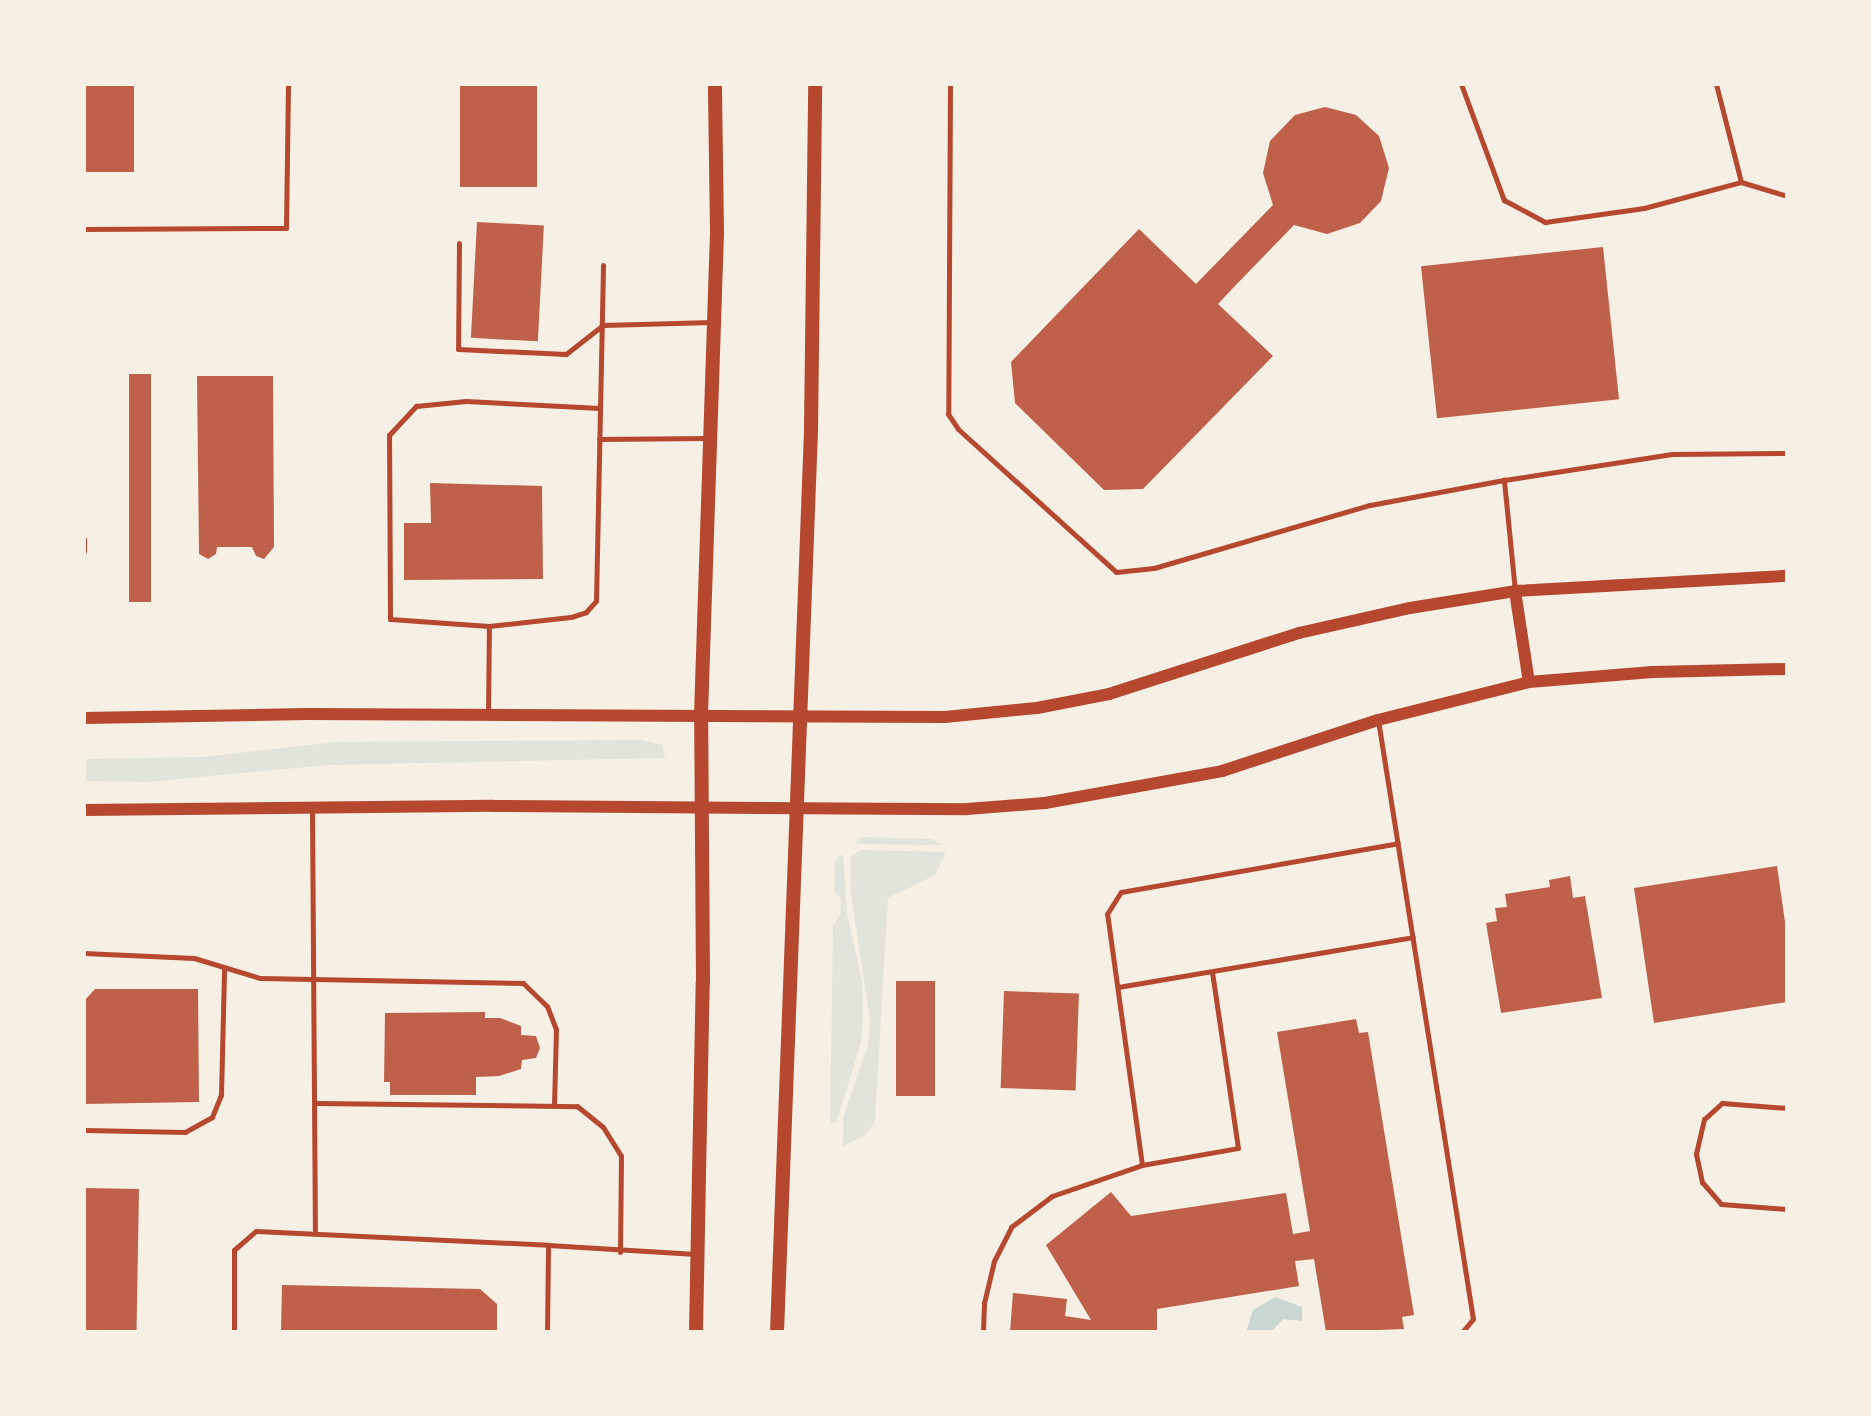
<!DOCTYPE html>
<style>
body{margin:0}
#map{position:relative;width:1871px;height:1416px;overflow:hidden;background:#f6efe4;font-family:"PT Sans Narrow",sans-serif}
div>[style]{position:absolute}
.green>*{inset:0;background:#e2e4dc}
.water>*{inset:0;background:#c9d6d2}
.building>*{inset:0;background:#bf614a;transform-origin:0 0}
.service>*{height:5px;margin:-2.5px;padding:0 2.5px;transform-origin:2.5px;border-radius:2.5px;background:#b5482f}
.tertiary>*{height:12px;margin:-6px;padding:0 6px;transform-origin:6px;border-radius:6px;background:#b5482f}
.secondary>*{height:14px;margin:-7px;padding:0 7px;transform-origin:7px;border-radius:7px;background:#b5482f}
span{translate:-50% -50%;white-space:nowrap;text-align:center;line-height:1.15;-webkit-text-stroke:5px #f6efe4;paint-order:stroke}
.frame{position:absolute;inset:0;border:86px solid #f6efe4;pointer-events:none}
</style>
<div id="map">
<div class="green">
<i style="clip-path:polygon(641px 740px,662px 745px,665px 758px,328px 765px,148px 782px,84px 781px,84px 759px,204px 757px,335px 742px)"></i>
<i style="clip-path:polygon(863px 837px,931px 839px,943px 845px,853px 844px)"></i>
<i style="clip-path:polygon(861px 850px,946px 852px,935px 875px,888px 898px,875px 1121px,866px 1135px,843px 1146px,843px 1118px,868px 1045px,870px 1020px,851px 895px,850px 857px)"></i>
<i style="clip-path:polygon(839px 855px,843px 855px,847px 913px,862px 981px,863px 1014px,861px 1043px,836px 1123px,830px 1123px,833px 925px,840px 915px,841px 900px,834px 890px,835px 863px)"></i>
</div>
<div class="water">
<i style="clip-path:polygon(1275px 1297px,1302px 1307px,1302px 1321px,1283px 1319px,1271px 1332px,1246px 1332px,1253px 1310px)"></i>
</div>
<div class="building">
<i style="left:84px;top:84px;width:50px;height:88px"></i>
<i style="left:460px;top:84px;width:77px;height:103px"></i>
<i style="clip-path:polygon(1325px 107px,1356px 115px,1379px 136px,1389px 168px,1381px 201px,1360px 223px,1327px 234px,1294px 225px,1233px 288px,1218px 304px,1273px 356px,1143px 489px,1104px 490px,1015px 403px,1011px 362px,1139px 229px,1196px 284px,1273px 205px,1263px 173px,1270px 141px,1295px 115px)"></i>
<i style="left:477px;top:222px;width:67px;height:116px;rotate:3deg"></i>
<i style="left:1603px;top:247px;width:153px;height:183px;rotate:84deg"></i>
<i style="left:129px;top:374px;width:22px;height:228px"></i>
<i style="clip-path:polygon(197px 376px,273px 376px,274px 547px,264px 559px,256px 556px,252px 547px,217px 547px,216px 554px,208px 559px,199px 554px)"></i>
<i style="clip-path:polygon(430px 483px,542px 486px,543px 579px,404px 580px,404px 523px,431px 523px)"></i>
<i style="clip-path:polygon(1777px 866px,1787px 936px,1787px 1002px,1654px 1023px,1634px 888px)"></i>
<i style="clip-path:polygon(1570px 876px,1573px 898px,1585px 896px,1602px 998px,1501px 1013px,1486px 923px,1497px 921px,1495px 908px,1507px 907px,1505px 894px,1550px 887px,1549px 880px)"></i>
<i style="left:896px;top:981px;width:39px;height:115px"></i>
<i style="clip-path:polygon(95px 989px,198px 989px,199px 1102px,84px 1104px,84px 1001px)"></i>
<i style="left:1004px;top:991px;width:75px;height:97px;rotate:2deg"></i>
<i style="clip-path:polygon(485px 1012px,485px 1018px,500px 1018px,521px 1026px,521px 1035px,536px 1036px,540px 1048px,536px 1058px,522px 1060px,521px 1069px,499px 1076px,476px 1077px,476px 1095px,390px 1095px,390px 1082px,384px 1082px,385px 1013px)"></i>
<i style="clip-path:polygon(1356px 1019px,1359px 1033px,1368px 1032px,1414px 1315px,1402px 1317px,1404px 1329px,1326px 1332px,1314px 1259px,1295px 1261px,1299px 1286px,1157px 1309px,1157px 1332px,1010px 1332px,1013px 1293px,1067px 1299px,1065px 1316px,1091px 1320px,1046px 1245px,1111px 1192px,1131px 1216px,1286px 1193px,1293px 1234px,1310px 1231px,1277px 1032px)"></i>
<i style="left:84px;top:1188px;width:55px;height:144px;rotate:1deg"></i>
<i style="clip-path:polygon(282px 1285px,480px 1289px,497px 1304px,497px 1332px,281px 1332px)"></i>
</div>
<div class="service">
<i style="left:950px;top:84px;width:330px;rotate:90.3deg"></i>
<i style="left:948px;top:414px;width:18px;rotate:56deg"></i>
<i style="left:958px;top:429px;width:213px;rotate:42.1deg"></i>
<i style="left:1116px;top:572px;width:38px;rotate:-6deg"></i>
<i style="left:1154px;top:568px;width:225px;rotate:-16.3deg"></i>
<i style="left:1370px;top:505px;width:136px;rotate:-10.6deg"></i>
<i style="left:1461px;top:84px;width:124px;rotate:69.7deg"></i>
<i style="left:1504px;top:200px;width:47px;rotate:28.2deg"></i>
<i style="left:1545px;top:222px;width:100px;rotate:-8deg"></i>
<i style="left:1644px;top:208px;width:100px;rotate:-15deg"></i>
<i style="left:1716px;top:84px;width:101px;rotate:75.7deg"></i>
<i style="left:1741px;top:182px;width:48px;rotate:16.9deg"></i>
<i style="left:84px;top:229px;width:202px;rotate:-0.3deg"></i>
<i style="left:286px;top:228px;width:144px;rotate:-89.2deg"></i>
<i style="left:459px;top:243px;width:106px;rotate:90.5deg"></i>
<i style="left:458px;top:349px;width:108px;rotate:2.7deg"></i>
<i style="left:566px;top:354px;width:47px;rotate:-38.1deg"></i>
<i style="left:603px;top:325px;width:109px;rotate:-1.6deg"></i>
<i style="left:599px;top:439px;width:109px;rotate:-0.5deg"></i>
<i style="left:84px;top:539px;width:12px;rotate:90deg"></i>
<i style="left:1515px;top:591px;width:112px;rotate:-95.7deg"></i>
<i style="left:1504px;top:480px;width:170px;rotate:-8.8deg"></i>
<i style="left:1672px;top:454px;width:115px;rotate:-0.5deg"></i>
<i style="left:489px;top:626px;width:99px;rotate:-176deg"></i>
<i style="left:390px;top:619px;width:184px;rotate:-90.3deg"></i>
<i style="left:389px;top:435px;width:40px;rotate:-47deg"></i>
<i style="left:416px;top:406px;width:50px;rotate:-5.7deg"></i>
<i style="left:466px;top:401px;width:134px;rotate:3deg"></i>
<i style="left:488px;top:715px;width:89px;rotate:-89.4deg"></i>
<i style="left:489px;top:626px;width:82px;rotate:-6.3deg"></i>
<i style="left:571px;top:617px;width:16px;rotate:-18deg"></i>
<i style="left:586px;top:612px;width:15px;rotate:-48deg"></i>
<i style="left:596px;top:601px;width:336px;rotate:-88.8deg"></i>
<i style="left:1378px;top:720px;width:606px;rotate:80.99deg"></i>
<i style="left:1473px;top:1319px;width:17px;rotate:130deg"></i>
<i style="left:312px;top:810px;width:420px;rotate:89.6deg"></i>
<i style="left:84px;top:953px;width:110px;rotate:2.6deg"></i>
<i style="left:194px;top:958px;width:69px;rotate:16.9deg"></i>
<i style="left:260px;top:978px;width:263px;rotate:1.1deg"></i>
<i style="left:523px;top:983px;width:33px;rotate:44deg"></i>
<i style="left:547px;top:1006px;width:25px;rotate:69deg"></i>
<i style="left:556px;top:1029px;width:75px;rotate:91.5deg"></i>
<i style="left:1118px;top:987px;width:299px;rotate:-9.6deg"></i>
<i style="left:317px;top:1103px;width:260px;rotate:0.7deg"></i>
<i style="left:577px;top:1106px;width:33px;rotate:39deg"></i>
<i style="left:603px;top:1127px;width:34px;rotate:58deg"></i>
<i style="left:621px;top:1156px;width:96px;rotate:90.6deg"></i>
<i style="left:1787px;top:1108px;width:65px;rotate:-175.6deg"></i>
<i style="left:1722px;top:1103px;width:24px;rotate:138deg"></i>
<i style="left:1704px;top:1119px;width:36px;rotate:103deg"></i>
<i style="left:1696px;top:1154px;width:29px;rotate:78deg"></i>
<i style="left:1702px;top:1182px;width:29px;rotate:49deg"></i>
<i style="left:1721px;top:1204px;width:66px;rotate:4.3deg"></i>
<i style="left:84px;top:1130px;width:101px;rotate:1.1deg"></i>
<i style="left:185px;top:1132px;width:31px;rotate:-29deg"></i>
<i style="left:212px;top:1117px;width:24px;rotate:-68deg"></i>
<i style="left:221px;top:1095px;width:126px;rotate:-88.6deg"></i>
<i style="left:1142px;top:1165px;width:97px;rotate:-10deg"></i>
<i style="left:1238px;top:1148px;width:178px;rotate:-98.4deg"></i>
<i style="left:234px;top:1332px;width:82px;rotate:-90deg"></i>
<i style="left:234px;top:1250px;width:29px;rotate:-41deg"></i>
<i style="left:256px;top:1231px;width:292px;rotate:2.7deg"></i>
<i style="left:547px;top:1332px;width:87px;rotate:-89.3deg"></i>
<i style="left:548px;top:1245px;width:148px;rotate:3.5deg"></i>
<i style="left:983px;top:1332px;width:29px;rotate:-88deg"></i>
<i style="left:984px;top:1303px;width:43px;rotate:-76.6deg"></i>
<i style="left:994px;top:1261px;width:38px;rotate:-63deg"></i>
<i style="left:1011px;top:1227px;width:51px;rotate:-37.1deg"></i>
<i style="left:1052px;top:1196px;width:95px;rotate:-19deg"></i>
<i style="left:1142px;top:1165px;width:253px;rotate:-97.9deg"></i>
<i style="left:1107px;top:914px;width:26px;rotate:-58deg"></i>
<i style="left:1121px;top:892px;width:281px;rotate:-10deg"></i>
</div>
<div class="tertiary">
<i style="left:1515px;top:591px;width:92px;rotate:81.3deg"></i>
<i style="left:84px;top:718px;width:223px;rotate:-1deg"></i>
<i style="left:307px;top:714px;width:638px;rotate:0.27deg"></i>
<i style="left:945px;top:717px;width:92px;rotate:-5.6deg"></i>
<i style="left:1037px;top:708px;width:73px;rotate:-11deg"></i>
<i style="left:1109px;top:694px;width:200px;rotate:-17.8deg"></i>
<i style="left:1299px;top:633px;width:114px;rotate:-12.7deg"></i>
<i style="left:1410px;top:608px;width:106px;rotate:-9.2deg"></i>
<i style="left:1515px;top:591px;width:272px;rotate:-3.2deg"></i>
<i style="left:84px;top:810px;width:409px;rotate:-0.6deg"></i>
<i style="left:493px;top:806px;width:474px;rotate:0.4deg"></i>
<i style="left:967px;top:809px;width:78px;rotate:-4.4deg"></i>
<i style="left:1045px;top:803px;width:180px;rotate:-10.2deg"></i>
<i style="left:1222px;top:771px;width:164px;rotate:-18.1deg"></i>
<i style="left:1378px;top:720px;width:156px;rotate:-14.1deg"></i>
<i style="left:1529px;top:682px;width:124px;rotate:-4.6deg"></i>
<i style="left:1653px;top:672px;width:134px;rotate:-1.3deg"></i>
</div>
<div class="secondary">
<i style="left:696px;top:1332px;width:350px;rotate:-88.9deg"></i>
<i style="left:703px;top:982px;width:267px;rotate:-90.4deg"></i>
<i style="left:701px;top:715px;width:482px;rotate:-88.1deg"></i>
<i style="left:717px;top:233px;width:149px;rotate:-90.8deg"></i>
<i style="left:777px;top:1332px;width:904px;rotate:-87.84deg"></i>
<i style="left:811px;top:429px;width:345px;rotate:-89.3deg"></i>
</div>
<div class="frame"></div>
</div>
